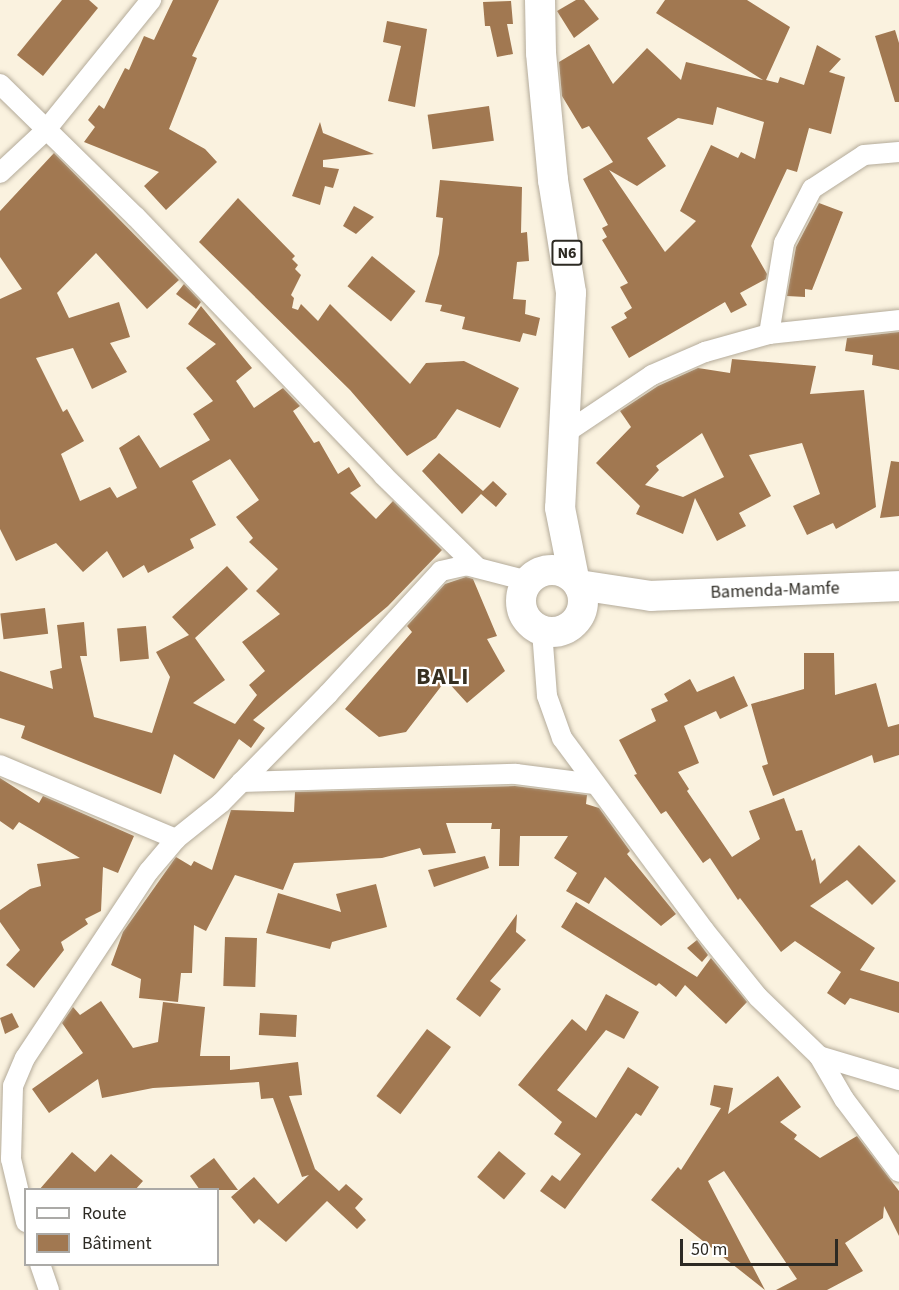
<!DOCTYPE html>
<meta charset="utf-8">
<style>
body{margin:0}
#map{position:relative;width:899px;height:1290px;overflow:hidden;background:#faf2df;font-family:"Source Sans 3",sans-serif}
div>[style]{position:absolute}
.building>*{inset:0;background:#a17851;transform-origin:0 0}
.roads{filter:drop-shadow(0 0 2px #b4ab9a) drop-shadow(0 0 2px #b4ab9a)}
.minor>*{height:20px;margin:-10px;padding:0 10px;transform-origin:10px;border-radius:10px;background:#fff}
.highway>*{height:30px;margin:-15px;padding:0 15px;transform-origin:15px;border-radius:15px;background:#fff}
.highway>.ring{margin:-15px;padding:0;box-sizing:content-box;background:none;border:30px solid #fff;border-radius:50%}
span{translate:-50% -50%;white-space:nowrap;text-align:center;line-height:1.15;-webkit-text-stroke:4.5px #fff;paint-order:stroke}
.shield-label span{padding:2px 4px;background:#fff;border:2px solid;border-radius:4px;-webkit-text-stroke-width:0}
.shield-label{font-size:16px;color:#2d2a23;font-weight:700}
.street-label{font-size:18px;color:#2d2a23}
.district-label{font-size:24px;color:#362f20;font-weight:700;letter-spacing:1.5px}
.legend{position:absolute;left:24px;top:1188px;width:195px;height:78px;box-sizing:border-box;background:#fff;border:2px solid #abaaa7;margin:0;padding:8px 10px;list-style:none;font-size:18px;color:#2d2a23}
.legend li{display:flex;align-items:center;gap:12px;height:30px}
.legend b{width:30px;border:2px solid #abaaa7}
.scale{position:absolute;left:680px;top:1239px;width:158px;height:27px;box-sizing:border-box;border:3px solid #2d2a23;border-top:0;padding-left:8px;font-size:18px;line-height:21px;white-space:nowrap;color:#2d2a23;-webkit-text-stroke:4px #fff;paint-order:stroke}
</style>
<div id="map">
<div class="building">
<i style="clip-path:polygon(62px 0,89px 0,98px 8px,43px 76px,17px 55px)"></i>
<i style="clip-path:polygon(173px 0,219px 0,192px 56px,197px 58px,169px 129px,205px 149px,217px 162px,166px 210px,144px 186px,159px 172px,84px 142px,95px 127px,88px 120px,99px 105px,104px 109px,125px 68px,129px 70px,144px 36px,154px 40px)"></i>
<i style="clip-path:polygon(576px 0,584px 0,599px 19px,574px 38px,557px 11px)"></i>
<i style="clip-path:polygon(evenodd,665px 0,747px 0,790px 27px,766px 80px,778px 83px,780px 77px,804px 85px,817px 45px,841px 59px,829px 72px,845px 77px,831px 134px,809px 128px,797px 172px,787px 169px,751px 246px,767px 274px,766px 279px,740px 293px,747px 305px,731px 313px,725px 302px,629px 358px,611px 327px,627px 318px,624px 313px,632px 308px,620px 287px,628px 283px,602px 240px,607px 237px,602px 228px,608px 225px,583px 179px,613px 162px,589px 126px,582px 129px,562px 96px,559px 62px,589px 44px,613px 84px,647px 48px,681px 80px,686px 62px,763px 80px,656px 13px,665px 0,717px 107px,764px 122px,755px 159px,741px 152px,738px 158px,711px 145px,680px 211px,696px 221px,665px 252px,609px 170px,637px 186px,666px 166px,647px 138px,678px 118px,713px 125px,717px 107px)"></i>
<i style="clip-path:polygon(511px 1px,513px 24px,507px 24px,513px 54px,497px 57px,490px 26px,485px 26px,483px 2px)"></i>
<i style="clip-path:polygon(387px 21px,427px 29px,415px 107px,388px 101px,401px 46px,383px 42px)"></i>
<i style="clip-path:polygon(895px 30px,899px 43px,899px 102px,895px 102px,875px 36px)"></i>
<i style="left:489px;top:106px;width:35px;height:62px;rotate:82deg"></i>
<i style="clip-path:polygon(320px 122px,323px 133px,374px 154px,323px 160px,323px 167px,339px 169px,333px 188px,325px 186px,320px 205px,292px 196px)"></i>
<i style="clip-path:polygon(54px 153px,179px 280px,147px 309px,96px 253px,57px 293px,69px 318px,119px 302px,130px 337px,110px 343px,127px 372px,92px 389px,73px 348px,36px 358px,63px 412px,67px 409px,84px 441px,61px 454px,80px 501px,110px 487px,117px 498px,137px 488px,119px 448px,139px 435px,160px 468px,210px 440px,193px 414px,213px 401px,186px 368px,216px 344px,188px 324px,201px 306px,252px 368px,236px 381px,254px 408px,283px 388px,300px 406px,293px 411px,314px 443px,319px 441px,338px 474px,349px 467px,361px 486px,350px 493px,376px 519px,393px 501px,442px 550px,388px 606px,253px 720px,265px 728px,251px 748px,239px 739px,214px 779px,174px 754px,161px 794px,21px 738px,25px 726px,0 718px,0 671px,53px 689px,50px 671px,62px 668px,57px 625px,84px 622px,87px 656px,80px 656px,94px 717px,152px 733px,170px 677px,156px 652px,189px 635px,172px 617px,227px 566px,248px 589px,195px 638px,225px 680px,193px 703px,235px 724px,257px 695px,249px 685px,265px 671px,242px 642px,280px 614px,256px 591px,278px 569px,249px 542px,253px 538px,236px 517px,259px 500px,230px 459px,192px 481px,216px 525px,190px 539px,194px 548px,148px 573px,144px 565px,123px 578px,107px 551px,83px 572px,56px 543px,16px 561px,0 529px,0 299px,22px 289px,0 257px,0 211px)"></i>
<i style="clip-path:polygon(440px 180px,522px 187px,521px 233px,527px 232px,529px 261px,517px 262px,513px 299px,526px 300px,525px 314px,540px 318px,536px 336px,523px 333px,520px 342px,462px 329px,465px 317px,440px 311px,442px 305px,425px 302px,439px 254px,443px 218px,436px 217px)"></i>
<i style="clip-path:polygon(238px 198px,295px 256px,292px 259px,298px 265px,295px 269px,301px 275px,291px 295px,294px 298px,292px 308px,298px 310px,301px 304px,318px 321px,330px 304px,410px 384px,426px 363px,464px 361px,519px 388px,500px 428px,457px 409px,436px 438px,407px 456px,350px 390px,199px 242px)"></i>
<i style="clip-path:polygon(819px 203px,843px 212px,812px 290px,805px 289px,805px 297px,787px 296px,796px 247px)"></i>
<i style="clip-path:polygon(354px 206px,374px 217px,356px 234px,343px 226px)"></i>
<i style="left:372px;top:256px;width:56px;height:39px;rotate:39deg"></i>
<i style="clip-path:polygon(184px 284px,201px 302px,196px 309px,176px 294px)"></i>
<i style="clip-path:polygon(899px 332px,899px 370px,872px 365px,873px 355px,845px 351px,847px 338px)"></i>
<i style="clip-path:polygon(evenodd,732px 359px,816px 366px,810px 394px,864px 390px,876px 507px,836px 529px,833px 523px,807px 535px,793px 506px,820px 494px,802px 443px,749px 455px,771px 496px,739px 513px,746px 526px,717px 541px,695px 498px,683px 534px,636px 514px,640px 506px,596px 463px,631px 427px,620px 411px,658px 386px,698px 368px,730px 373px,732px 359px,702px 433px,724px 477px,683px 497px,645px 485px,659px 470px,656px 466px,702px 433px)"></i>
<i style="clip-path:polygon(439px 453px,483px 491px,493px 481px,507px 494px,496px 507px,481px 494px,462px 514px,422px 471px)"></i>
<i style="clip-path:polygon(891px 461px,899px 462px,899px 516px,880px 518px)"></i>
<i style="clip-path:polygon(466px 577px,473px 579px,497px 636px,487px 639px,505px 671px,467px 703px,446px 680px,406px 732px,379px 737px,345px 709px,412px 632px,407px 626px,445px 584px)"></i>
<i style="left:45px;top:608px;width:26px;height:45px;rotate:83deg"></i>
<i style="left:146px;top:626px;width:33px;height:29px;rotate:85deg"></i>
<i style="clip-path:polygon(804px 653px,834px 653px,835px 695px,876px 683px,888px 727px,899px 724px,899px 755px,874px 763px,872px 755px,773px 796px,762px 766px,768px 764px,751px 704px,804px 689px)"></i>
<i style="clip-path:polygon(734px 676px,748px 706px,720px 719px,716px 711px,684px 726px,699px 763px,678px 772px,689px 789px,687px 791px,732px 857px,760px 839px,749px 811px,784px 798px,796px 831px,802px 830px,812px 861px,815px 858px,820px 884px,859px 845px,896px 881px,872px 905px,847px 880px,810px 906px,875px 948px,860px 970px,899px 982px,899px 1013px,850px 998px,845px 1005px,827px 993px,841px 972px,795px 941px,781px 952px,740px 898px,738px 900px,710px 858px,703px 863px,666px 811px,661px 814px,634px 775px,637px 774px,619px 740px,656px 721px,651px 709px,668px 701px,664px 694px,690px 679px,697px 692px)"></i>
<i style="clip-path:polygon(0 778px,39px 803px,43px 796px,134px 836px,118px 873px,103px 867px,101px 911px,85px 919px,88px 924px,61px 942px,64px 950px,34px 988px,6px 965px,20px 950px,0 922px,0 910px,30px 889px,41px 886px,37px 864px,80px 858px,19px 822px,13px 830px,0 821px)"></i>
<i style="clip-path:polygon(515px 786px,587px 795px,586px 804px,599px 808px,630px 851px,627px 854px,676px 914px,661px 926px,605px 877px,589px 904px,566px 891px,577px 873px,554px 858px,568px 836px,520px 836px,519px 866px,499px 866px,500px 829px,491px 829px,492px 823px,446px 823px,456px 853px,423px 855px,420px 848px,382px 858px,294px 863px,283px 890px,235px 875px,206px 931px,194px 925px,192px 973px,181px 973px,178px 1002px,139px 998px,141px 979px,111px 965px,123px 932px,176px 857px,191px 866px,194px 861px,212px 870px,231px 810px,294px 812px,295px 792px)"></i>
<i style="clip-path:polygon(485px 856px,489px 868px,434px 887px,428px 870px)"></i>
<i style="clip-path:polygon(376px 884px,387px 927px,332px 942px,330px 949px,266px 933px,278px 893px,341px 912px,336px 894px)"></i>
<i style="clip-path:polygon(576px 902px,697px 977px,711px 958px,747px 1002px,726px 1024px,685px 985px,676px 997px,659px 983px,656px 986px,561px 927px)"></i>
<i style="clip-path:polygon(517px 914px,516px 932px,526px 940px,490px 981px,501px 989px,480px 1017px,456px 999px)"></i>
<i style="left:225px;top:937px;width:32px;height:49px;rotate:2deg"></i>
<i style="clip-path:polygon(697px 940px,708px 955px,702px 962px,687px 948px)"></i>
<i style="clip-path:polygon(606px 994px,639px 1012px,624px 1039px,606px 1030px,557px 1090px,596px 1118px,628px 1067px,659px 1087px,641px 1116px,636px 1113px,565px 1209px,540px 1191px,552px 1175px,560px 1181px,581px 1154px,554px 1134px,562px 1122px,518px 1085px,572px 1019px,586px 1031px)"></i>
<i style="clip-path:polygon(101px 1001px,133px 1048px,158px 1042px,163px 1002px,205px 1007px,200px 1056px,230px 1056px,230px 1070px,298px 1062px,302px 1095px,289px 1096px,315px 1169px,339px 1191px,346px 1184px,363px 1199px,355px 1208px,366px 1220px,357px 1229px,327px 1201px,286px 1242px,259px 1219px,254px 1224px,231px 1197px,254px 1177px,278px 1204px,309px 1175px,302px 1177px,273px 1098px,261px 1099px,259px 1082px,153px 1088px,102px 1098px,98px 1079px,49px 1113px,32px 1089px,83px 1053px,62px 1023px,73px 1007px,80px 1015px)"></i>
<i style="clip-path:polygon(12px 1013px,19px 1027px,5px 1034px,0 1018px)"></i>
<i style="left:260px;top:1013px;width:37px;height:22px;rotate:3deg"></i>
<i style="left:427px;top:1029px;width:30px;height:84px;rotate:37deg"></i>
<i style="clip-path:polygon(778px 1076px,801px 1107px,780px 1122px,797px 1135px,794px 1139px,820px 1158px,857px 1136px,899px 1191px,899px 1236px,884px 1206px,883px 1218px,845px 1243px,863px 1271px,827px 1290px,776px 1290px,797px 1279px,724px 1171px,708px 1181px,765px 1290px,651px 1200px,678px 1167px,681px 1170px,721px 1108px,710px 1105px,714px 1085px,733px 1088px,728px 1114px)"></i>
<i style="left:499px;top:1151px;width:35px;height:34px;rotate:40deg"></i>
<i style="clip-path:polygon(72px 1152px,95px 1172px,111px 1154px,143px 1181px,135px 1190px,39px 1190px)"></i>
<i style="clip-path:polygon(214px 1158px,238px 1190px,200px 1190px,190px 1176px)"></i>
</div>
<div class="roads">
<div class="minor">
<i style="left:0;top:84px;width:190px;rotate:44.4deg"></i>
<i style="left:136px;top:217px;width:357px;rotate:46.2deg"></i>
<i style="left:383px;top:475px;width:132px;rotate:44.4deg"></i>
<i style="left:0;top:173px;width:62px;rotate:-43deg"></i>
<i style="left:45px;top:131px;width:169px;rotate:-51deg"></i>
<i style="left:769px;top:334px;width:92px;rotate:-80.6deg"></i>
<i style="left:784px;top:243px;width:61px;rotate:-62.6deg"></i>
<i style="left:812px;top:189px;width:62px;rotate:-33.2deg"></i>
<i style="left:864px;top:155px;width:35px;rotate:-5deg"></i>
<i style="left:564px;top:434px;width:106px;rotate:-33.8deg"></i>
<i style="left:652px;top:375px;width:58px;rotate:-23.5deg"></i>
<i style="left:705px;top:352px;width:66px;rotate:-15.7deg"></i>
<i style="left:769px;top:334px;width:131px;rotate:-6.1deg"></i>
<i style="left:542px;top:631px;width:65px;rotate:85.6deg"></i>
<i style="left:547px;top:696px;width:45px;rotate:70.3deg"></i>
<i style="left:562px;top:738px;width:239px;rotate:53.5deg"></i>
<i style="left:704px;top:930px;width:86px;rotate:51.1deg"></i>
<i style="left:758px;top:997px;width:85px;rotate:44deg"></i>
<i style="left:819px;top:1056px;width:84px;rotate:16.7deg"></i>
<i style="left:0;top:765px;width:191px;rotate:22.8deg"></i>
<i style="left:241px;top:782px;width:275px;rotate:-1.7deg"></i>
<i style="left:516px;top:774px;width:79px;rotate:7.3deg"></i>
<i style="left:819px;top:1056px;width:50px;rotate:59.8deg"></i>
<i style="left:844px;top:1099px;width:91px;rotate:53deg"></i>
<i style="left:26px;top:1222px;width:65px;rotate:-103.4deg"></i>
<i style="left:11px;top:1159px;width:73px;rotate:-88.4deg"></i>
<i style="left:13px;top:1086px;width:30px;rotate:-67deg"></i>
<i style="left:25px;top:1058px;width:224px;rotate:-56.5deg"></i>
<i style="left:149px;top:871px;width:42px;rotate:-49.8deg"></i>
<i style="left:176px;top:839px;width:58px;rotate:-38.7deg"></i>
<i style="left:221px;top:803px;width:153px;rotate:-45.5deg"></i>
<i style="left:328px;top:694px;width:167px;rotate:-47.4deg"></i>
<i style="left:441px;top:571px;width:26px;rotate:-13deg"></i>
<i style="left:466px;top:565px;width:64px;rotate:14.5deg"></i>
<i style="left:40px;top:1264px;width:28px;rotate:71deg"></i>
</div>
<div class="highway">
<i style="left:540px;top:0;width:53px;rotate:88.9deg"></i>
<i style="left:541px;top:53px;width:128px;rotate:84.6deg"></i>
<i style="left:553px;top:180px;width:114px;rotate:80.9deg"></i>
<i style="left:571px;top:293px;width:215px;rotate:92.9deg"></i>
<i style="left:560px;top:508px;width:71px;rotate:78.7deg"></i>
<i class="ring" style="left:521px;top:570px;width:32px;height:32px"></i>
<i style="left:579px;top:585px;width:73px;rotate:8.7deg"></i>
<i style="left:651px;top:596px;width:248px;rotate:-2.3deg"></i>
</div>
</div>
<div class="shield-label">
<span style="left:567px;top:253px">N6</span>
</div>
<div class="street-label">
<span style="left:775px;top:591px;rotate:-2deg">Bamenda-Mamfe</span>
</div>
<div class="district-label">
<span style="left:443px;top:677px">BALI</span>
</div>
<ul class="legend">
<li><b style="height:8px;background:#fff"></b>Route</li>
<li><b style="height:16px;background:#a17851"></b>Bâtiment</li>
</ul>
<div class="scale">50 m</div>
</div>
